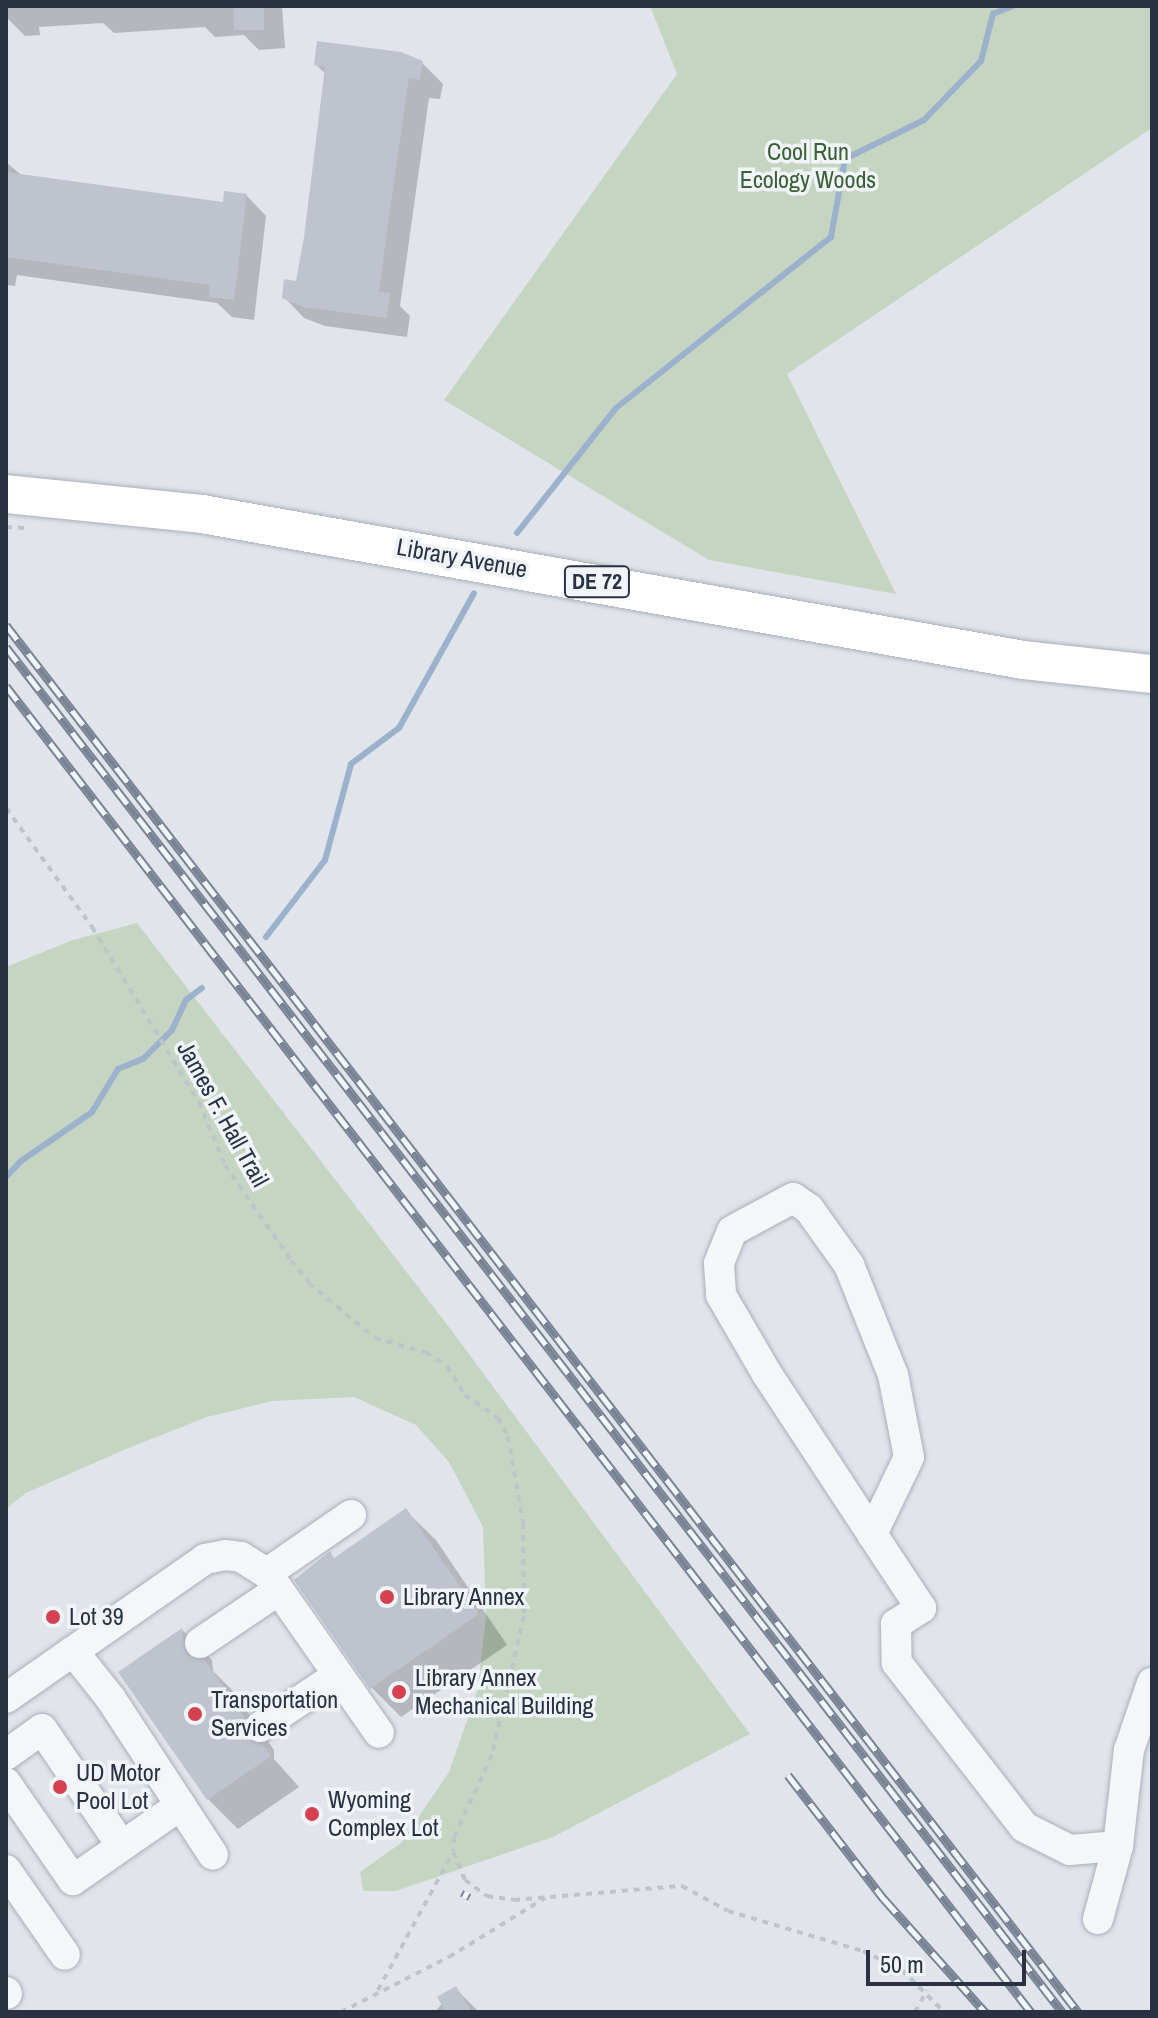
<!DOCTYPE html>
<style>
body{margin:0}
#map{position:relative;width:1158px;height:2018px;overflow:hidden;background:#e1e5eb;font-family:"Archivo Narrow",sans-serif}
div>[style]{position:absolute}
.green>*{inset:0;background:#c6d5c2}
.shadow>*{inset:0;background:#0003}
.stream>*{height:6px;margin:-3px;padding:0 3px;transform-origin:3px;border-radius:3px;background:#9bb1cc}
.building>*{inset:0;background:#bec3ce;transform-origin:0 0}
.path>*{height:4px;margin-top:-2px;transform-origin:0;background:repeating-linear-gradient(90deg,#bfc3ca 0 6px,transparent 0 12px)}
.roads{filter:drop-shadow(0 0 2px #aaafb9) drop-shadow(0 0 2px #aaafb9)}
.minor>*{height:30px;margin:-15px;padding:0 15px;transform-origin:15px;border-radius:15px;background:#f4f6f9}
.major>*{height:38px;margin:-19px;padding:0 19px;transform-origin:19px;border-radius:19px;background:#fff}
.rail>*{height:9px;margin-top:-4.5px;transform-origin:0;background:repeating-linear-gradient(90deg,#f1f4f8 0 18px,#7a8395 0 36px);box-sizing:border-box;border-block:2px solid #7a8395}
.dots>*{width:22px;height:22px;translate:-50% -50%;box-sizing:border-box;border:4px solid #f1f4f8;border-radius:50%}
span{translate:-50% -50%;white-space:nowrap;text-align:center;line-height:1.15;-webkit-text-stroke:7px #f1f4f8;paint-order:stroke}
.shield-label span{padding:2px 6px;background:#f1f4f8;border:2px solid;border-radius:6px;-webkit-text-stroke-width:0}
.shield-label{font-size:22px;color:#293143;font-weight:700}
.park-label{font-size:24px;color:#3b6035}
.street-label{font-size:24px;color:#293143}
.poi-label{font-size:24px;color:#293143}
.left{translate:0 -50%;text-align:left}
.frame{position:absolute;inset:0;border:8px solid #293143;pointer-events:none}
.scale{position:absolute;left:866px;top:1950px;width:160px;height:36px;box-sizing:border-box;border:4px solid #293143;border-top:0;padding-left:10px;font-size:24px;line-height:28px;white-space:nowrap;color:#293143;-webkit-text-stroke:6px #f1f4f8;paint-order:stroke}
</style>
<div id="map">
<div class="green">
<i style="clip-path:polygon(650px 6px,1152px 6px,1152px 128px,787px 374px,896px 594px,709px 560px,444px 400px,677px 74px)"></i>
<i style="clip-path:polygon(137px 923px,449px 1327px,750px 1734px,553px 1837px,396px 1891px,363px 1891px,360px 1872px,401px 1843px,449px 1772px,477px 1692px,486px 1618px,483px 1527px,449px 1462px,416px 1425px,354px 1397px,272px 1401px,207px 1417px,126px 1449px,26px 1493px,6px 1509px,6px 967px,73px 940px)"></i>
</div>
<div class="shadow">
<i style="clip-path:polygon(6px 6px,282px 6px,285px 48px,259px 50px,244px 35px,215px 37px,205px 27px,114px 33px,103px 23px,39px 27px,40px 35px,25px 36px,6px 17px)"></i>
<i style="clip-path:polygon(422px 63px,443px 84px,440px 99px,429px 98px,400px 306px,410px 316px,407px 337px,325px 326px,304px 318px,284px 297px,298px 283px,306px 237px,326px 74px,316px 65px)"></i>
<i style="clip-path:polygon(6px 162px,24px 177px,224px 204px,246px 195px,266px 216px,254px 320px,232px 317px,217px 303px,17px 275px,15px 286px,6px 285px)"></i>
<i style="clip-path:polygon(406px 1511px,436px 1540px,507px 1645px,401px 1717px,372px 1688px,335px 1559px)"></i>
<i style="clip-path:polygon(182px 1630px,212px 1660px,213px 1671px,234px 1692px,274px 1750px,274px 1759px,299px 1787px,238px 1829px,208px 1799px)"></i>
<i style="clip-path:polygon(455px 1988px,479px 2012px,435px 2012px)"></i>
</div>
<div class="stream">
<i style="left:517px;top:533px;width:159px;rotate:-51.6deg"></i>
<i style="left:616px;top:408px;width:275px;rotate:-38.5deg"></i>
<i style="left:831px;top:237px;width:79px;rotate:-79.8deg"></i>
<i style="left:845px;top:159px;width:88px;rotate:-26.3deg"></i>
<i style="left:924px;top:120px;width:82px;rotate:-46deg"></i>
<i style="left:981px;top:61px;width:49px;rotate:-75.7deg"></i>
<i style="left:993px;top:14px;width:22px;rotate:-22deg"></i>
<i style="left:266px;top:937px;width:97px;rotate:-52.5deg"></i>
<i style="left:325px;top:860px;width:99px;rotate:-74.8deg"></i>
<i style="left:351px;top:764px;width:60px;rotate:-36.9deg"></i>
<i style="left:399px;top:728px;width:154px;rotate:-60.9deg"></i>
<i style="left:6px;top:1177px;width:22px;rotate:-47deg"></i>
<i style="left:21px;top:1161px;width:86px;rotate:-34.6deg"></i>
<i style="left:92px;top:1112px;width:50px;rotate:-58.8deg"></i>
<i style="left:118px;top:1069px;width:27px;rotate:-22deg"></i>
<i style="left:143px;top:1059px;width:41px;rotate:-45deg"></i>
<i style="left:172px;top:1030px;width:33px;rotate:-65deg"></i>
<i style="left:186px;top:1000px;width:20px;rotate:-37deg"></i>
</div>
<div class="building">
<i style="left:234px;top:6px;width:30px;height:24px"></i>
<i style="clip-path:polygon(317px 41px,401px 52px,423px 61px,420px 80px,409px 78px,388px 223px,379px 292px,390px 293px,387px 318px,303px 307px,282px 298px,284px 279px,296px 281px,304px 237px,325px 67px,314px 65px)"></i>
<i style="clip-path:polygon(6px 172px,223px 202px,224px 191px,247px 194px,234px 300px,209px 297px,210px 285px,6px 257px)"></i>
<i style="clip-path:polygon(406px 1508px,479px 1614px,370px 1689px,294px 1580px,330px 1551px,334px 1558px)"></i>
<i style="clip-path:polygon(182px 1628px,186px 1654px,205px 1660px,245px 1718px,246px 1738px,263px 1745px,271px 1756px,207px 1800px,118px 1672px)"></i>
<i style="clip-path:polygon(456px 1986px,472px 2012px,446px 2012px,437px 1997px)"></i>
</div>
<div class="path">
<i style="left:6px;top:527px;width:18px;rotate:3deg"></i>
<i style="left:6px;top:808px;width:147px;rotate:54.1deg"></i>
<i style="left:92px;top:927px;width:205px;rotate:58.6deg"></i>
<i style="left:199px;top:1102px;width:68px;rotate:67.6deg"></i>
<i style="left:225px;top:1165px;width:116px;rotate:55.2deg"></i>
<i style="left:291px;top:1260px;width:29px;rotate:52deg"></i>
<i style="left:309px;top:1283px;width:86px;rotate:39.8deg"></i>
<i style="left:375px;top:1338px;width:53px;rotate:15.4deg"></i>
<i style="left:426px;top:1352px;width:25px;rotate:34deg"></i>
<i style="left:447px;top:1366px;width:34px;rotate:58deg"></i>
<i style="left:465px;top:1395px;width:40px;rotate:34.9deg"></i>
<i style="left:498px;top:1418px;width:21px;rotate:61deg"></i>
<i style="left:508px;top:1436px;width:88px;rotate:80.2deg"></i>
<i style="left:523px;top:1523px;width:93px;rotate:89.4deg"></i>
<i style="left:524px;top:1616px;width:143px;rotate:103deg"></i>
<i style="left:492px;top:1755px;width:90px;rotate:114.9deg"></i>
<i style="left:454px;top:1837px;width:15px;rotate:94deg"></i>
<i style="left:453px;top:1852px;width:30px;rotate:67deg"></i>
<i style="left:465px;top:1880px;width:27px;rotate:36deg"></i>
<i style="left:487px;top:1896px;width:27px;rotate:8deg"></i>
<i style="left:514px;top:1900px;width:169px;rotate:-4.8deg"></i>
<i style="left:682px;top:1886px;width:52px;rotate:28.5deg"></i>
<i style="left:728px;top:1911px;width:141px;rotate:16.5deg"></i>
<i style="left:863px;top:1951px;width:43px;rotate:26deg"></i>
<i style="left:902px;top:1970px;width:59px;rotate:45deg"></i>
<i style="left:378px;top:1990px;width:155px;rotate:-61.4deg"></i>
<i style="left:341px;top:2012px;width:121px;rotate:-27deg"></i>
<i style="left:449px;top:1957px;width:113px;rotate:-31.6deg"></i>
<i style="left:915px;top:2012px;width:25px;rotate:-61deg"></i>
</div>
<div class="roads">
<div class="minor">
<i style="left:872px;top:1534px;width:85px;rotate:-64.3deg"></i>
<i style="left:909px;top:1457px;width:84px;rotate:-101deg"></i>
<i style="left:893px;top:1375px;width:118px;rotate:-111.8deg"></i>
<i style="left:849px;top:1265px;width:69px;rotate:-125.5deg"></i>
<i style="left:809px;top:1209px;width:19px;rotate:-145deg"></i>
<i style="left:793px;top:1198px;width:69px;rotate:151.6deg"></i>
<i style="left:732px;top:1231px;width:35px;rotate:112deg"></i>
<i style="left:719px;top:1264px;width:31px;rotate:86deg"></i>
<i style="left:721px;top:1295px;width:91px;rotate:59.8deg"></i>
<i style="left:767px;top:1374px;width:191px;rotate:56.7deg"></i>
<i style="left:872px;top:1534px;width:89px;rotate:56.5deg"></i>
<i style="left:921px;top:1608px;width:30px;rotate:147deg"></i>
<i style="left:896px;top:1624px;width:39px;rotate:89deg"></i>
<i style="left:897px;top:1663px;width:207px;rotate:52.2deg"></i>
<i style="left:1024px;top:1827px;width:51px;rotate:26.6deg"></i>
<i style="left:1070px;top:1850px;width:48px;rotate:-4.8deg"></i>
<i style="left:267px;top:1573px;width:102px;rotate:-34.6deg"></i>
<i style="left:200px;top:1643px;width:93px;rotate:-34deg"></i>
<i style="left:73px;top:1651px;width:61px;rotate:51.6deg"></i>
<i style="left:111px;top:1699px;width:186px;rotate:56.8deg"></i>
<i style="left:6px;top:1698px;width:243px;rotate:-34.9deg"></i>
<i style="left:205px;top:1559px;width:20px;rotate:-11deg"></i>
<i style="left:225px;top:1555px;width:16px;rotate:7deg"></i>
<i style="left:241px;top:1557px;width:31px;rotate:32deg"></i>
<i style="left:267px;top:1573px;width:195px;rotate:55deg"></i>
<i style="left:260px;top:1727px;width:92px;rotate:-33.5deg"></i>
<i style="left:6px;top:1755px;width:44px;rotate:-35.8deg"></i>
<i style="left:42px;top:1729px;width:140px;rotate:55.7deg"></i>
<i style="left:6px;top:1783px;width:118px;rotate:55.4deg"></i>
<i style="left:73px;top:1880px;width:131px;rotate:-34.8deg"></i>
<i style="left:6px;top:1870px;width:103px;rotate:55.2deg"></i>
<i style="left:1098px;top:1919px;width:76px;rotate:-74.7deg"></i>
<i style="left:1118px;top:1846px;width:97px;rotate:-83.5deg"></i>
<i style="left:1129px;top:1750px;width:71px;rotate:-71.1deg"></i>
<i style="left:6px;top:1992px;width:2px;rotate:63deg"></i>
</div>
<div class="major">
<i style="left:6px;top:494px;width:197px;rotate:5.8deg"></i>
<i style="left:202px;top:514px;width:834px;rotate:10.08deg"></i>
<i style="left:1023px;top:660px;width:130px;rotate:6.2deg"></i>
</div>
</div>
<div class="rail">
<i style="left:6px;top:625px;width:1753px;rotate:52.3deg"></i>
<i style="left:6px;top:647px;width:1726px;rotate:52.27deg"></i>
<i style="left:6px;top:686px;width:1676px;rotate:52.3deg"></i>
<i style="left:788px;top:1775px;width:157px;rotate:52.3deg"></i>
<i style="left:884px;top:1899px;width:152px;rotate:48.2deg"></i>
<i style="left:464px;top:1898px;width:7px;rotate:-63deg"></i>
</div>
<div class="dots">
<i style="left:387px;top:1597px;background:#d54151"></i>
<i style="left:53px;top:1617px;background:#d54151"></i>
<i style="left:399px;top:1692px;background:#d54151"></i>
<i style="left:195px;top:1714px;background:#d54151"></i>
<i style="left:60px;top:1787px;background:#d54151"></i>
<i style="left:312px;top:1814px;background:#d54151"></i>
</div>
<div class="shield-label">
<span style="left:597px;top:582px">DE 72</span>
</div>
<div class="park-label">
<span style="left:808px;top:166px">Cool Run<br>Ecology Woods</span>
</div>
<div class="street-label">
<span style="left:462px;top:558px;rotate:10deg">Library Avenue</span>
<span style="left:223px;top:1114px;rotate:61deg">James F. Hall Trail</span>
</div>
<div class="poi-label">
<span class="left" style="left:403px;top:1597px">Library Annex</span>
<span class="left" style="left:69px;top:1617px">Lot 39</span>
<span class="left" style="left:415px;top:1692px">Library Annex<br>Mechanical Building</span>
<span class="left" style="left:211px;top:1714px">Transportation<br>Services</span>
<span class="left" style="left:76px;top:1787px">UD Motor<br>Pool Lot</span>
<span class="left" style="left:328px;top:1814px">Wyoming<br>Complex Lot</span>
</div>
<div class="frame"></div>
<div class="scale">50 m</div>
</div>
